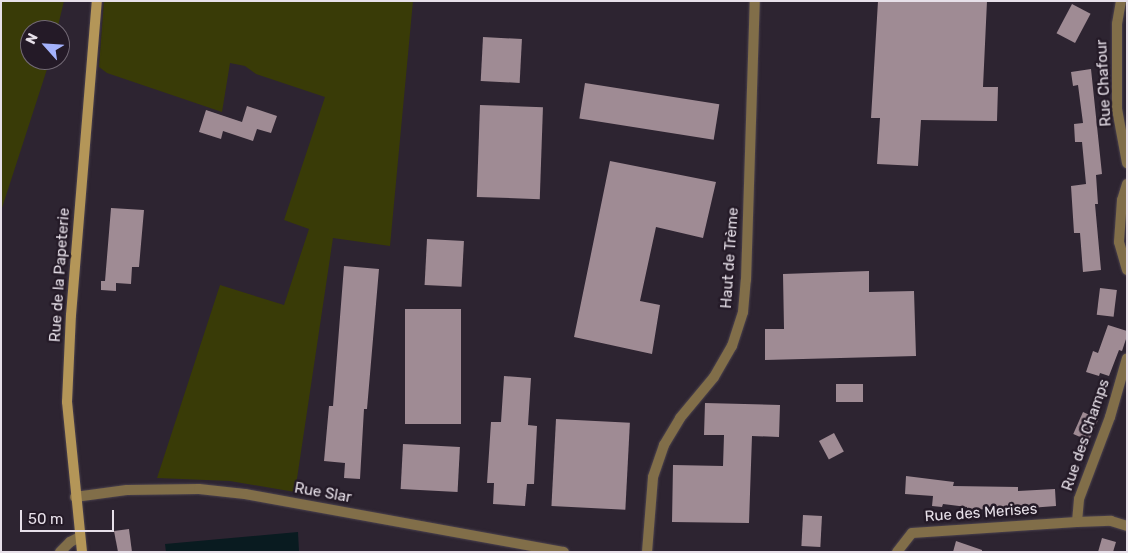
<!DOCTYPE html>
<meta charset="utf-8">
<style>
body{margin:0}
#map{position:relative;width:1128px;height:553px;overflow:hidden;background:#2d2431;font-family:Rubik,sans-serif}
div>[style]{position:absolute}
.green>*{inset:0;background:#393b07}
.water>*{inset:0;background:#091b20}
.building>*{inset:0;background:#9f8b94;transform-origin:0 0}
.roads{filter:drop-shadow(0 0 1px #4b424e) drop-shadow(0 0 1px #4b424e)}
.minor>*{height:10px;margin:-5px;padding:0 5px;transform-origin:5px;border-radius:5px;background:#816e49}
.tertiary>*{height:10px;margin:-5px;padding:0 5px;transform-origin:5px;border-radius:5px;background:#816e49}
.secondary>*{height:10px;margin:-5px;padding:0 5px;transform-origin:5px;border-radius:5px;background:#b49658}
span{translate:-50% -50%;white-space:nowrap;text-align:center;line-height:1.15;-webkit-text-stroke:5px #241a27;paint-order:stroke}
.street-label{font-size:15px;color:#e7e0e9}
.frame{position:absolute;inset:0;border:2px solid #e7e0e9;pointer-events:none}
.north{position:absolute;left:20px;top:20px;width:50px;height:50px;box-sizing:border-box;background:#241a27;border:1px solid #726975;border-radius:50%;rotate:296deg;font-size:14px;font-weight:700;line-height:20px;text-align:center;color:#e7e0e9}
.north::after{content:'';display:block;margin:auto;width:18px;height:22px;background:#a4b2fc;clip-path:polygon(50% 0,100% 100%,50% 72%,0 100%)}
.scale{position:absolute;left:20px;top:510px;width:94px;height:22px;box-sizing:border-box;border:2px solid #e7e0e9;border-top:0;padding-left:6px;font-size:15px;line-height:18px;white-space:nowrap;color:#e7e0e9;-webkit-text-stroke:4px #241a27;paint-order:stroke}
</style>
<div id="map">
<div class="green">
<i style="clip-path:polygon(1px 1px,64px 1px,57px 30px,30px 30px,30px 60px,50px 60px,1px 211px)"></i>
<i style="clip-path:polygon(104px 1px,413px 1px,390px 246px,333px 238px,295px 492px,230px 481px,157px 478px,220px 285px,284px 305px,309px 229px,284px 220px,325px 97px,256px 74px,245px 66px,230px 63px,222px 112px,107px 73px,99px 67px)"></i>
</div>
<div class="water">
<i style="clip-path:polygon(298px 532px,299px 552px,166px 552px,165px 544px)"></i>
</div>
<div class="building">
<i style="clip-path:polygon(878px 1px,987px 1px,983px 87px,998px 87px,997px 121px,921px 120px,918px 166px,877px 164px,880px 118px,871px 118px)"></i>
<i style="left:1072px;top:4px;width:21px;height:33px;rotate:28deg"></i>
<i style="left:483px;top:37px;width:39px;height:44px;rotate:3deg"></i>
<i style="clip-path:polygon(1091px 69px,1102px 174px,1096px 175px,1098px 204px,1095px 204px,1101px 270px,1083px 272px,1080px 233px,1074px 233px,1071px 186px,1086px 184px,1082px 142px,1075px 142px,1074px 124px,1083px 123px,1078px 85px,1073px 86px,1071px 72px)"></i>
<i style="left:585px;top:83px;width:136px;height:36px;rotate:9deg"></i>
<i style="left:480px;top:105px;width:63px;height:92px;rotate:2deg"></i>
<i style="clip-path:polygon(247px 106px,277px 116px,271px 133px,257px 129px,253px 141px,223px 131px,221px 139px,199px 132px,206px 110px,242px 122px)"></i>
<i style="clip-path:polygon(610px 161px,716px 182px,703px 238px,656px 227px,640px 301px,660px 305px,652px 354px,574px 337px)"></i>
<i style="clip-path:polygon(111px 208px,144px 210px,139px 267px,132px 267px,131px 284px,116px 283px,116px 291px,101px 290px,101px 281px,105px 281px)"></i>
<i style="left:427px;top:239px;width:37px;height:46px;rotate:3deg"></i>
<i style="clip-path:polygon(344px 266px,379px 269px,367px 409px,364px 409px,360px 479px,344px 478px,345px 463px,324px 461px,329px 406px,333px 406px)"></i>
<i style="clip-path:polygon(869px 271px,869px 292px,914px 291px,916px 356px,765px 360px,765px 329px,784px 329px,783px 274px)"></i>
<i style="left:1100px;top:288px;width:17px;height:27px;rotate:7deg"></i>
<i style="left:405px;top:309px;width:56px;height:115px"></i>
<i style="clip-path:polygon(1108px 325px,1127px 331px,1127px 336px,1122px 351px,1119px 350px,1109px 376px,1100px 373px,1099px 376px,1086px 372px,1093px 351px,1098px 353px)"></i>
<i style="clip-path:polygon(504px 376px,531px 378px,528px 425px,537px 426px,534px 484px,527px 484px,525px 506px,493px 504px,494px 483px,487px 483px,491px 422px,501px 422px)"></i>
<i style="left:836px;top:384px;width:27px;height:18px"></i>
<i style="clip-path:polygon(705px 403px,780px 405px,779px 437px,752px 436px,749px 523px,672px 522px,673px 465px,723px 466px,724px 435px,704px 435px)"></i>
<i style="left:1083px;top:412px;width:17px;height:24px;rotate:24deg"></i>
<i style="left:556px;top:419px;width:74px;height:87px;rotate:3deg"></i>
<i style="left:834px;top:433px;width:21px;height:17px;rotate:62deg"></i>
<i style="left:403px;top:444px;width:57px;height:45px;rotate:3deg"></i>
<i style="clip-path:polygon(906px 476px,954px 482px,953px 486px,1018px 487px,1018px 491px,1055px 489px,1056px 506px,990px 511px,990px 509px,967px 510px,967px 507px,943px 504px,942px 507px,932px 506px,933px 496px,905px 494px)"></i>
<i style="left:803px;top:515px;width:19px;height:31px;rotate:3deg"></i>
<i style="clip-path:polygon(129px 529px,132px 552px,118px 552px,114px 531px)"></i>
<i style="clip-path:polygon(1102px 538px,1116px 542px,1113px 552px,1098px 552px)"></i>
<i style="clip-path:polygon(956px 541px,982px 550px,982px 552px,953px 552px)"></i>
</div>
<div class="roads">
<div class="minor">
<i style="left:1121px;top:1px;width:23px;rotate:100deg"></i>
<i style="left:1117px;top:24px;width:85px;rotate:90deg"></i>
<i style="left:1117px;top:109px;width:55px;rotate:79.5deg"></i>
<i style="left:1127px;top:184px;width:17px;rotate:107deg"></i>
<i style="left:1122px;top:200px;width:42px;rotate:94.1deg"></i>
<i style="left:1119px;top:242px;width:29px;rotate:74deg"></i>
<i style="left:1077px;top:522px;width:23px;rotate:-85deg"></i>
<i style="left:1079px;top:499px;width:88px;rotate:-69.3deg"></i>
<i style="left:1110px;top:417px;width:61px;rotate:-73.9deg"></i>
<i style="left:60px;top:552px;width:14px;rotate:-45deg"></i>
<i style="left:70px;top:542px;width:11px;rotate:-27deg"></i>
<i style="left:897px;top:552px;width:24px;rotate:-52deg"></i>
<i style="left:912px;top:533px;width:165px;rotate:-3.8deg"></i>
<i style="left:1077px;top:522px;width:34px;rotate:-2deg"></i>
<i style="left:1111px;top:521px;width:17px;rotate:17deg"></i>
</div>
<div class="tertiary">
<i style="left:75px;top:497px;width:52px;rotate:-7.7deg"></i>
<i style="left:127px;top:490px;width:72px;rotate:-0.8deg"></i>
<i style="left:199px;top:489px;width:46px;rotate:6.2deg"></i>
<i style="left:245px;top:494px;width:324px;rotate:10.3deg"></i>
<i style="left:647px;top:552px;width:75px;rotate:-85.4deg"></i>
<i style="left:653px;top:477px;width:34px;rotate:-71deg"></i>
<i style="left:664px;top:445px;width:31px;rotate:-59deg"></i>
<i style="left:680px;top:418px;width:53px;rotate:-50.3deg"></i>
<i style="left:714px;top:377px;width:36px;rotate:-60deg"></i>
<i style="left:732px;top:346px;width:36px;rotate:-72deg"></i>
<i style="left:743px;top:312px;width:32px;rotate:-85deg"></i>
<i style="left:746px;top:280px;width:279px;rotate:-88.2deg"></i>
</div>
<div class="secondary">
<i style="left:82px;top:552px;width:151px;rotate:-95.7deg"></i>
<i style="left:67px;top:402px;width:87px;rotate:-87.4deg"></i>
<i style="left:71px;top:315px;width:315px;rotate:-85.3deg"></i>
</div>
</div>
<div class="street-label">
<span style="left:1104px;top:83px;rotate:-93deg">Rue Chafour</span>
<span style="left:730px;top:258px;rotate:-86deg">Haut de Trème</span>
<span style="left:60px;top:275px;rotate:-86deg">Rue de la Papeterie</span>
<span style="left:1086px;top:435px;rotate:-71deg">Rue des Champs</span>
<span style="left:323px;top:493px;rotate:10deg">Rue Slar</span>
<span style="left:981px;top:513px;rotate:-4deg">Rue des Merises</span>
</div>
<div class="frame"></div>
<div class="north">N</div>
<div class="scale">50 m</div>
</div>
